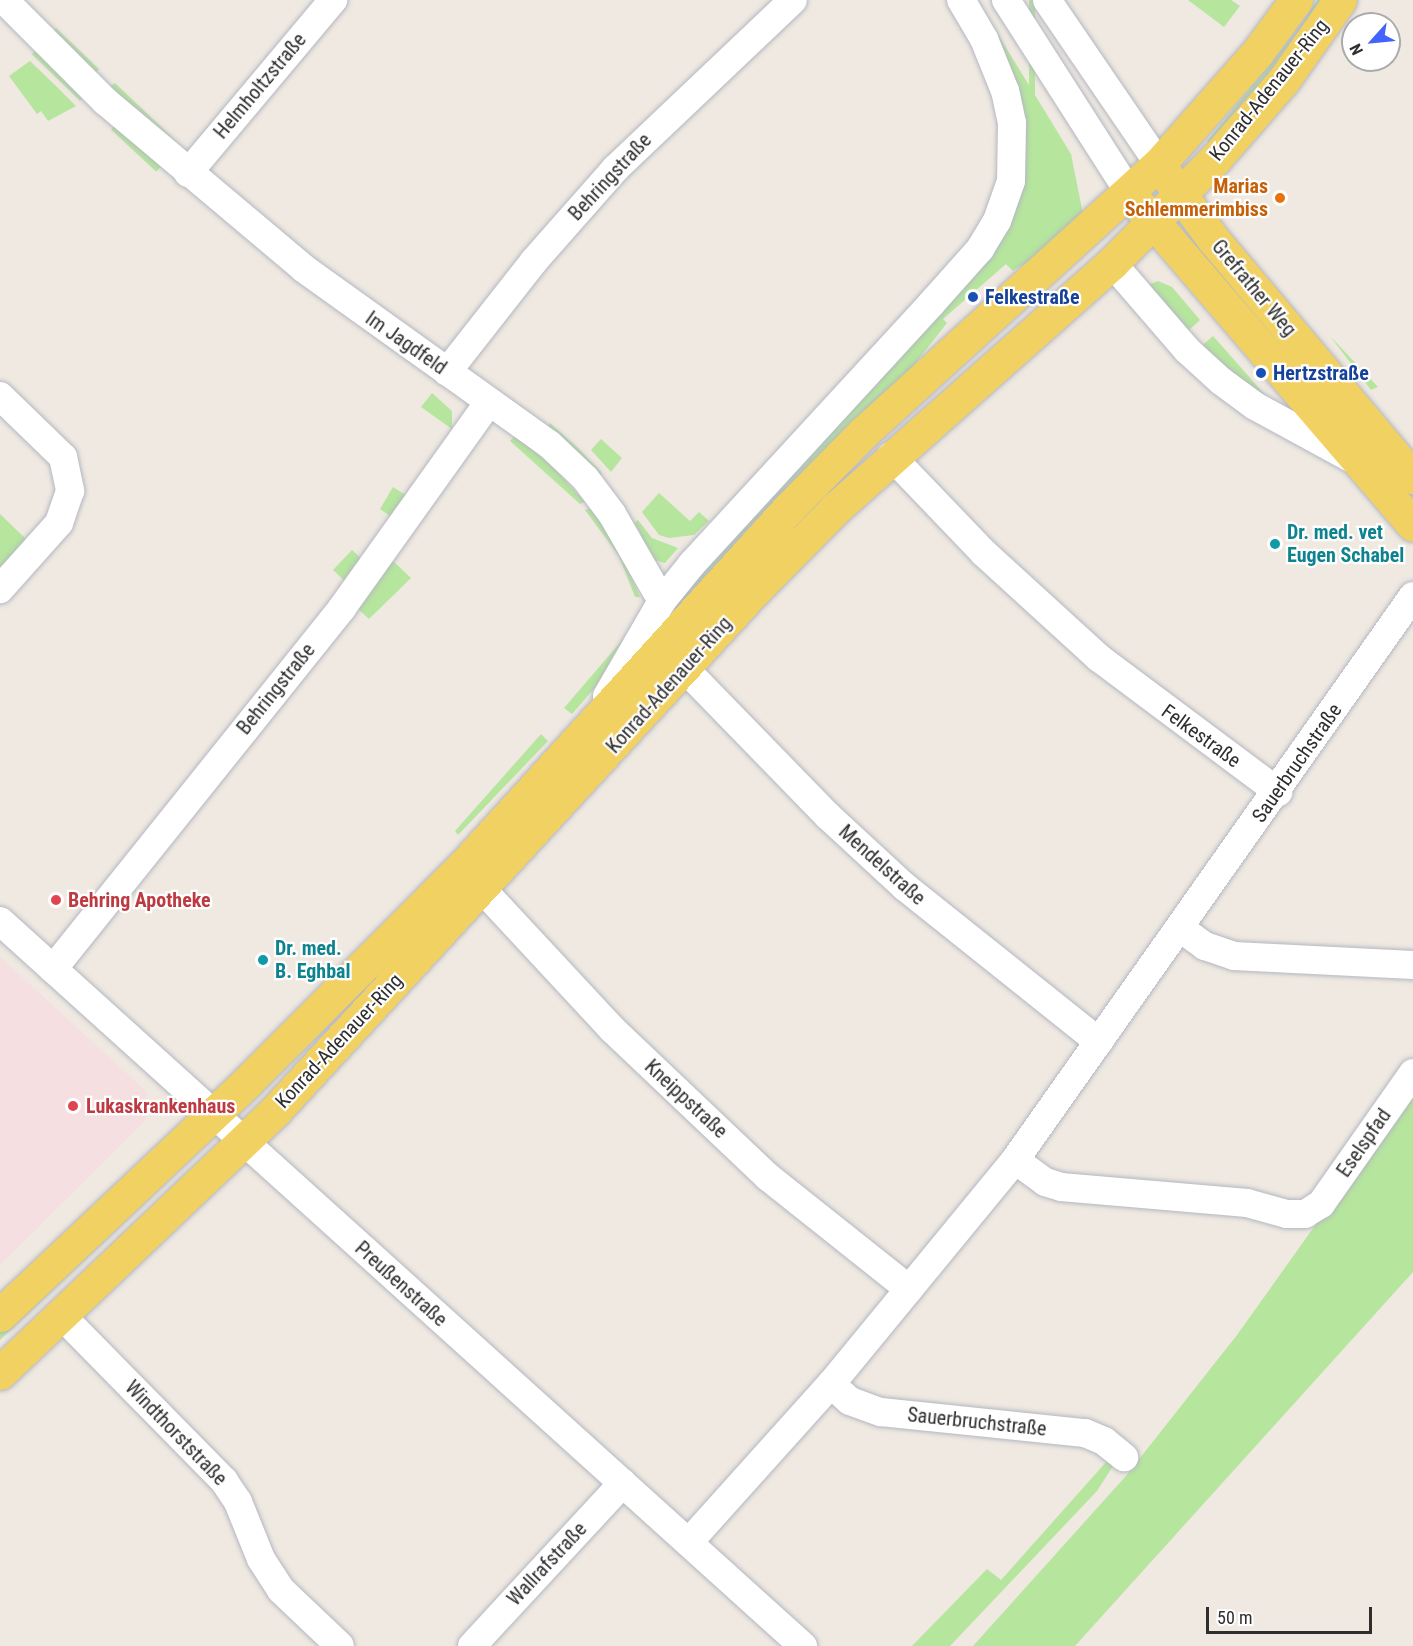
<!DOCTYPE html>
<meta charset="utf-8">
<style>
body{margin:0}
#map{position:relative;width:1413px;height:1646px;overflow:hidden;background:#efe9e1;font-family:"Roboto Condensed",sans-serif}
div>[style]{position:absolute}
.medical>*{inset:0;background:#f5dfe0}
.green>*{inset:0;background:#b6e59e;transform-origin:0 0}
.roads{filter:drop-shadow(0 0 2px #b4b7c1) drop-shadow(0 0 2px #b4b7c1)}
.minor>*{height:28px;margin:-14px;padding:0 14px;transform-origin:14px;border-radius:14px;background:#fff}
.major>*{height:33px;margin:-16.5px;padding:0 16.5px;transform-origin:16.5px;border-radius:16.5px;background:#f2d163}
.dots>*{width:16px;height:16px;translate:-50% -50%;box-sizing:border-box;border:3px solid #fff;border-radius:50%}
span{translate:-50% -50%;white-space:nowrap;text-align:center;line-height:1.15;-webkit-text-stroke:4.5px #fff;paint-order:stroke}
.street-label{font-size:20px;color:#2e2e2e}
.food-label{font-size:20px;color:#c56008;font-weight:700}
.right{translate:-100% -50%;text-align:right}
.transit-label{font-size:20px;color:#164399;font-weight:700}
.left{translate:0 -50%;text-align:left}
.culture-label{font-size:20px;color:#0d838f;font-weight:700}
.health-label{font-size:20px;color:#be3a42;font-weight:700}
.north{position:absolute;left:1341px;top:12px;width:60px;height:60px;box-sizing:border-box;background:#fff;border:2px solid #ababab;border-radius:50%;rotate:243deg;font-size:16px;font-weight:700;line-height:24px;text-align:center;color:#2e2e2e}
.north::after{content:'';display:block;margin:auto;width:21px;height:27px;background:#4264fb;clip-path:polygon(50% 0,100% 100%,50% 72%,0 100%)}
.scale{position:absolute;left:1206px;top:1607px;width:166px;height:27px;box-sizing:border-box;border:3px solid #2e2e2e;border-top:0;padding-left:8px;font-size:18px;line-height:21px;white-space:nowrap;color:#2e2e2e;-webkit-text-stroke:4px #fff;paint-order:stroke}
</style>
<div id="map">
<div class="medical">
<i style="clip-path:polygon(0 957px,147px 1092px,146px 1120px,0 1265px)"></i>
</div>
<div class="green">
<i style="clip-path:polygon(977px 0,1071px 154px,1084px 219px,1051px 247px,1013px 271px,1006px 264px,943px 319px,947px 323px,910px 370px,656px 635px,691px 581px,1020px 179px)"></i>
<i style="left:1029px;top:0;width:6px;height:137px"></i>
<i style="clip-path:polygon(1188px 0,1231px 0,1240px 6px,1224px 27px)"></i>
<i style="clip-path:polygon(1317px 0,1325px 0,1311px 22px,1211px 145px,1207px 141px,1302px 25px)"></i>
<i style="clip-path:polygon(56px 28px,99px 69px,96px 73px,53px 31px)"></i>
<i style="left:36px;top:50px;width:67px;height:6px;rotate:44deg"></i>
<i style="clip-path:polygon(30px 61px,57px 87px,76px 106px,48px 121px,41px 111px,37px 114px,9px 76px)"></i>
<i style="clip-path:polygon(115px 83px,177px 142px,110px 87px)"></i>
<i style="left:115px;top:125px;width:62px;height:6px;rotate:43deg"></i>
<i style="clip-path:polygon(1158px 281px,1172px 287px,1200px 320px,1186px 333px,1145px 286px)"></i>
<i style="clip-path:polygon(1213px 336px,1274px 405px,1199px 348px)"></i>
<i style="clip-path:polygon(1330px 336px,1378px 387px,1371px 390px)"></i>
<i style="clip-path:polygon(432px 393px,452px 411px,452px 429px,421px 407px)"></i>
<i style="clip-path:polygon(550px 423px,577px 447px,602px 473px,599px 477px,546px 428px)"></i>
<i style="clip-path:polygon(515px 436px,550px 464px,585px 502px,580px 504px,510px 441px)"></i>
<i style="clip-path:polygon(601px 439px,622px 458px,611px 472px,591px 450px)"></i>
<i style="clip-path:polygon(393px 487px,407px 496px,390px 516px,380px 509px)"></i>
<i style="clip-path:polygon(659px 493px,690px 521px,699px 512px,709px 521px,694px 535px,669px 538px,659px 535px,642px 512px)"></i>
<i style="clip-path:polygon(590px 508px,615px 541px,640px 597px,635px 597px,619px 556px,585px 510px)"></i>
<i style="clip-path:polygon(0 514px,26px 539px,0 568px)"></i>
<i style="clip-path:polygon(638px 520px,652px 538px,678px 548px,665px 563px,654px 560px,637px 537px,641px 534px,634px 523px)"></i>
<i style="clip-path:polygon(352px 550px,362px 559px,346px 582px,333px 570px)"></i>
<i style="clip-path:polygon(391px 559px,411px 578px,369px 619px,357px 608px)"></i>
<i style="clip-path:polygon(636px 624px,611px 669px,572px 714px,564px 708px)"></i>
<i style="clip-path:polygon(541px 734px,548px 741px,458px 835px,455px 831px)"></i>
<i style="clip-path:polygon(1413px 1088px,1413px 1272px,1075px 1646px,973px 1646px,1125px 1477px,1237px 1335px)"></i>
<i style="clip-path:polygon(180px 1162px,183px 1166px,0 1340px,0 1332px)"></i>
<i style="clip-path:polygon(1107px 1461px,1113px 1466px,1097px 1491px,950px 1646px,912px 1646px,987px 1569px,1001px 1580px)"></i>
</div>
<div class="roads">
<div class="minor">
<i style="left:4px;top:0;width:143px;rotate:45deg"></i>
<i style="left:105px;top:101px;width:259px;rotate:40.1deg"></i>
<i style="left:303px;top:268px;width:302px;rotate:35.6deg"></i>
<i style="left:549px;top:444px;width:50px;rotate:43.4deg"></i>
<i style="left:585px;top:478px;width:45px;rotate:53.1deg"></i>
<i style="left:612px;top:514px;width:100px;rotate:60.1deg"></i>
<i style="left:1006px;top:0;width:228px;rotate:57.4deg"></i>
<i style="left:1047px;top:0;width:199px;rotate:55.7deg"></i>
<i style="left:188px;top:173px;width:226px;rotate:-50deg"></i>
<i style="left:1112px;top:263px;width:115px;rotate:49.2deg"></i>
<i style="left:1187px;top:350px;width:46px;rotate:42.4deg"></i>
<i style="left:1221px;top:381px;width:42px;rotate:36.3deg"></i>
<i style="left:1255px;top:406px;width:115px;rotate:28.6deg"></i>
<i style="left:447px;top:372px;width:141px;rotate:-51.9deg"></i>
<i style="left:534px;top:261px;width:123px;rotate:-48.6deg"></i>
<i style="left:615px;top:169px;width:245px;rotate:-43.5deg"></i>
<i style="left:0;top:396px;width:88px;rotate:44.1deg"></i>
<i style="left:63px;top:457px;width:35px;rotate:78deg"></i>
<i style="left:70px;top:491px;width:34px;rotate:109deg"></i>
<i style="left:59px;top:523px;width:89px;rotate:131.8deg"></i>
<i style="left:891px;top:456px;width:134px;rotate:46.2deg"></i>
<i style="left:984px;top:553px;width:156px;rotate:42.4deg"></i>
<i style="left:1099px;top:658px;width:224px;rotate:36.8deg"></i>
<i style="left:684px;top:668px;width:206px;rotate:45.8deg"></i>
<i style="left:828px;top:816px;width:105px;rotate:42.7deg"></i>
<i style="left:905px;top:887px;width:248px;rotate:38.6deg"></i>
<i style="left:607px;top:696px;width:110px;rotate:-59.9deg"></i>
<i style="left:662px;top:601px;width:48px;rotate:-51deg"></i>
<i style="left:692px;top:564px;width:353px;rotate:-47.4deg"></i>
<i style="left:931px;top:304px;width:74px;rotate:-48.3deg"></i>
<i style="left:980px;top:249px;width:33px;rotate:-59deg"></i>
<i style="left:997px;top:221px;width:42px;rotate:-70.7deg"></i>
<i style="left:1011px;top:181px;width:58px;rotate:-89deg"></i>
<i style="left:1012px;top:123px;width:33px;rotate:-102deg"></i>
<i style="left:1005px;top:91px;width:56px;rotate:-112deg"></i>
<i style="left:984px;top:39px;width:45px;rotate:-120.5deg"></i>
<i style="left:482px;top:889px;width:191px;rotate:47.1deg"></i>
<i style="left:612px;top:1029px;width:215px;rotate:43.5deg"></i>
<i style="left:768px;top:1177px;width:180px;rotate:38.5deg"></i>
<i style="left:0;top:921px;width:1082px;rotate:42.08deg"></i>
<i style="left:1180px;top:928px;width:31px;rotate:36deg"></i>
<i style="left:1205px;top:946px;width:31px;rotate:19deg"></i>
<i style="left:1234px;top:956px;width:179px;rotate:2.9deg"></i>
<i style="left:53px;top:969px;width:462px;rotate:-51.3deg"></i>
<i style="left:342px;top:608px;width:253px;rotate:-54.5deg"></i>
<i style="left:1015px;top:1160px;width:37px;rotate:36deg"></i>
<i style="left:1045px;top:1182px;width:17px;rotate:17deg"></i>
<i style="left:1061px;top:1187px;width:187px;rotate:4.9deg"></i>
<i style="left:1247px;top:1203px;width:41px;rotate:15.4deg"></i>
<i style="left:1287px;top:1214px;width:18px"></i>
<i style="left:1305px;top:1214px;width:19px;rotate:-32deg"></i>
<i style="left:1321px;top:1204px;width:160px;rotate:-54.9deg"></i>
<i style="left:61px;top:1315px;width:233px;rotate:45.5deg"></i>
<i style="left:224px;top:1481px;width:25px;rotate:56deg"></i>
<i style="left:238px;top:1502px;width:61px;rotate:68deg"></i>
<i style="left:261px;top:1559px;width:37px;rotate:57deg"></i>
<i style="left:281px;top:1590px;width:81px;rotate:43.5deg"></i>
<i style="left:831px;top:1384px;width:25px;rotate:42deg"></i>
<i style="left:850px;top:1401px;width:33px;rotate:20deg"></i>
<i style="left:881px;top:1412px;width:205px;rotate:5.9deg"></i>
<i style="left:1085px;top:1433px;width:21px;rotate:23deg"></i>
<i style="left:1104px;top:1441px;width:26px;rotate:39deg"></i>
<i style="left:689px;top:1542px;width:212px;rotate:-48.1deg"></i>
<i style="left:831px;top:1384px;width:290px;rotate:-50.6deg"></i>
<i style="left:1015px;top:1160px;width:690px;rotate:-54.79deg"></i>
<i style="left:472px;top:1646px;width:222px;rotate:-47.2deg"></i>
</div>
<div class="major">
<i style="left:1167px;top:176px;width:78px;rotate:53.9deg"></i>
<i style="left:1213px;top:239px;width:311px;rotate:50deg"></i>
<i style="left:1139px;top:205px;width:421px;rotate:49.4deg"></i>
<i style="left:0;top:1315px;width:341px;rotate:-43.3deg"></i>
<i style="left:248px;top:1081px;width:307px;rotate:-45deg"></i>
<i style="left:465px;top:864px;width:480px;rotate:-47.7deg"></i>
<i style="left:788px;top:509px;width:108px;rotate:-45.4deg"></i>
<i style="left:864px;top:432px;width:399px;rotate:-42.3deg"></i>
<i style="left:1159px;top:164px;width:148px;rotate:-48.6deg"></i>
<i style="left:1257px;top:53px;width:66px;rotate:-53.7deg"></i>
<i style="left:0;top:1373px;width:380px;rotate:-43.6deg"></i>
<i style="left:275px;top:1111px;width:707px;rotate:-47.35deg"></i>
<i style="left:754px;top:591px;width:117px;rotate:-45.3deg"></i>
<i style="left:836px;top:508px;width:369px;rotate:-41.6deg"></i>
<i style="left:1112px;top:263px;width:148px;rotate:-45.3deg"></i>
<i style="left:1216px;top:158px;width:102px;rotate:-49deg"></i>
<i style="left:1283px;top:81px;width:99px;rotate:-54.9deg"></i>
</div>
</div>
<div class="dots">
<i style="left:1280px;top:198px;background:#e8710a"></i>
<i style="left:973px;top:297px;background:#1a4fb4"></i>
<i style="left:1261px;top:373px;background:#1a4fb4"></i>
<i style="left:1275px;top:544px;background:#0f9aa8"></i>
<i style="left:56px;top:900px;background:#e0444e"></i>
<i style="left:263px;top:960px;background:#0f9aa8"></i>
<i style="left:73px;top:1106px;background:#e0444e"></i>
</div>
<div class="street-label">
<span style="left:260px;top:86px;rotate:-50deg">Helmholtzstraße</span>
<span style="left:1269px;top:90px;rotate:-51deg">Konrad-Adenauer-Ring</span>
<span style="left:610px;top:177px;rotate:-47deg">Behringstraße</span>
<span style="left:1254px;top:288px;rotate:50deg">Grefrather Weg</span>
<span style="left:406px;top:343px;rotate:35deg">Im Jagdfeld</span>
<span style="left:669px;top:685px;rotate:-48deg">Konrad-Adenauer-Ring</span>
<span style="left:276px;top:689px;rotate:-51deg">Behringstraße</span>
<span style="left:1201px;top:736px;rotate:36deg">Felkestraße</span>
<span style="left:1297px;top:763px;rotate:-55deg">Sauerbruchstraße</span>
<span style="left:882px;top:865px;rotate:42deg">Mendelstraße</span>
<span style="left:339px;top:1041px;rotate:-47deg">Konrad-Adenauer-Ring</span>
<span style="left:686px;top:1099px;rotate:43deg">Kneippstraße</span>
<span style="left:1364px;top:1143px;rotate:-55deg">Eselspfad</span>
<span style="left:401px;top:1284px;rotate:42deg">Preußenstraße</span>
<span style="left:977px;top:1422px;rotate:6deg">Sauerbruchstraße</span>
<span style="left:176px;top:1433px;rotate:46deg">Windthorststraße</span>
<span style="left:547px;top:1564px;rotate:-47deg">Wallrafstraße</span>
</div>
<div class="food-label">
<span class="right" style="left:1268px;top:198px">Marias<br>Schlemmerimbiss</span>
</div>
<div class="transit-label">
<span class="left" style="left:985px;top:297px">Felkestraße</span>
<span class="left" style="left:1273px;top:373px">Hertzstraße</span>
</div>
<div class="culture-label">
<span class="left" style="left:1287px;top:544px">Dr. med. vet<br>Eugen Schabel</span>
<span class="left" style="left:275px;top:960px">Dr. med.<br>B. Eghbal</span>
</div>
<div class="health-label">
<span class="left" style="left:68px;top:900px">Behring Apotheke</span>
<span class="left" style="left:86px;top:1106px">Lukaskrankenhaus</span>
</div>
<div class="north">N</div>
<div class="scale">50 m</div>
</div>
